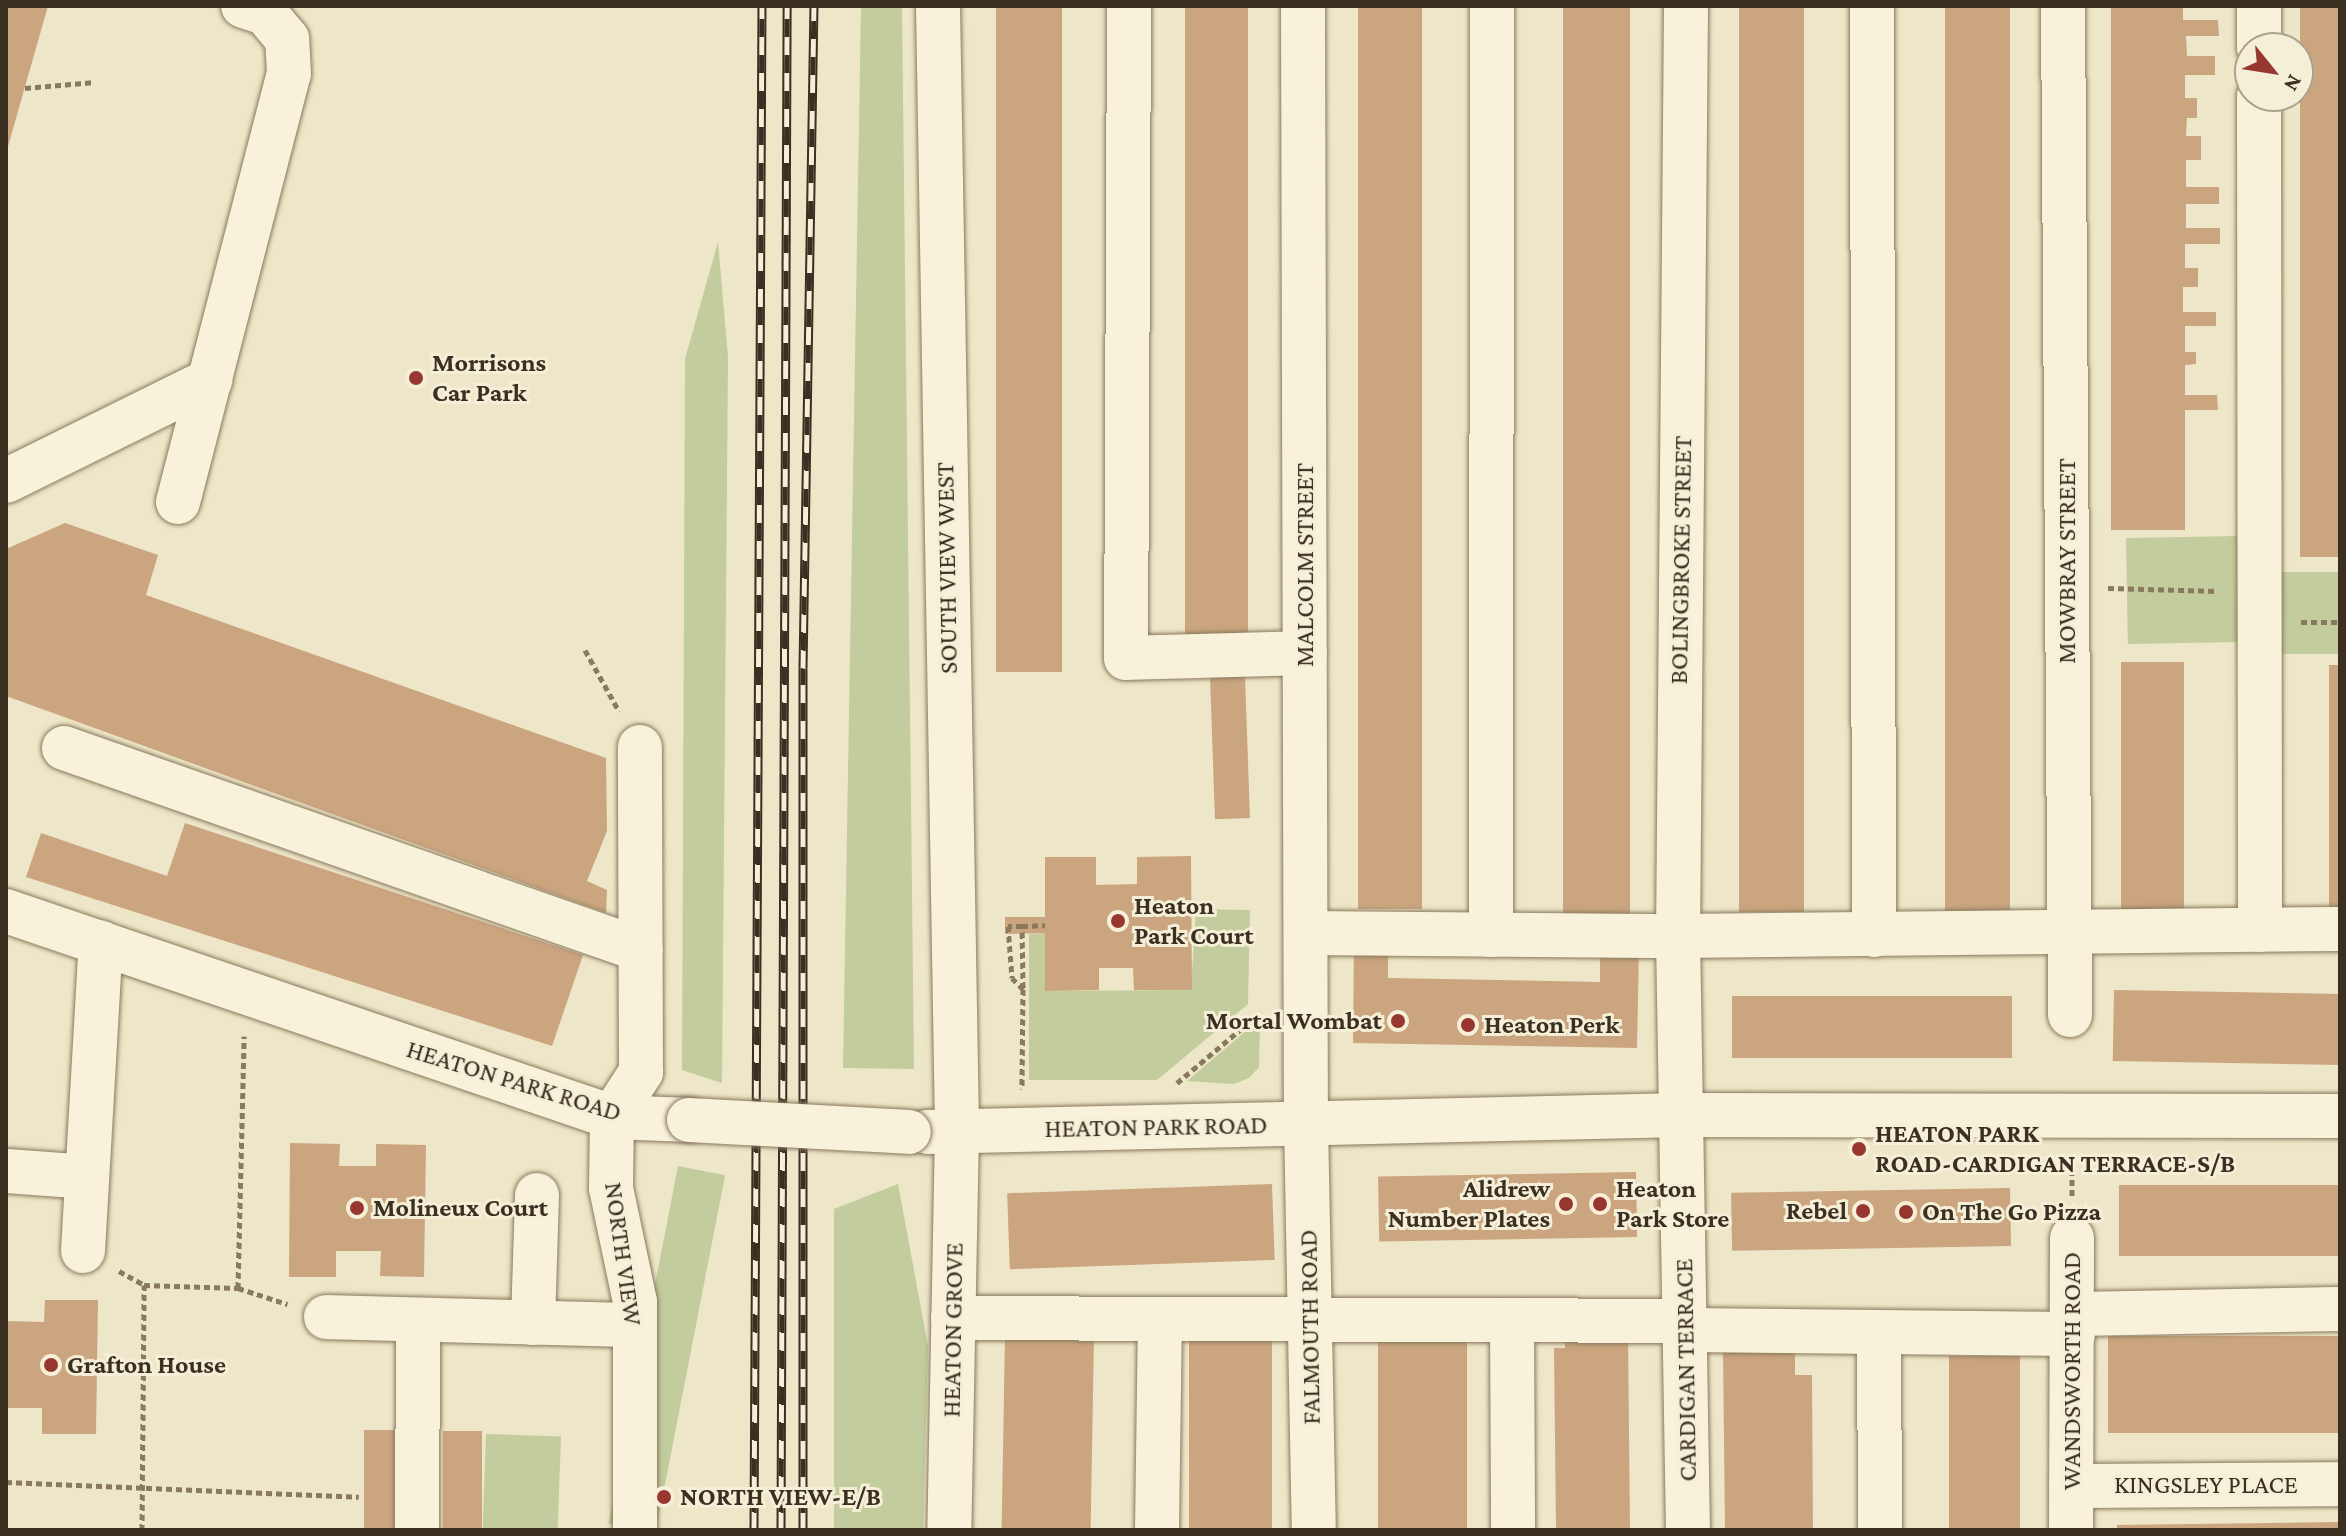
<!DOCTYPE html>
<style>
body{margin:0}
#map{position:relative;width:2346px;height:1536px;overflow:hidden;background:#eee6c8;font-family:"Crimson Pro",serif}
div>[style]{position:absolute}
.green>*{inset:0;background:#c2cc9c;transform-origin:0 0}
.building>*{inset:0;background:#caa57f;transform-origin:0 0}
.path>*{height:5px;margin-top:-2.5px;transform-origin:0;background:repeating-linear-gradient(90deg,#89795d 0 6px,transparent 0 10px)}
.roads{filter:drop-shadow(0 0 2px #89795d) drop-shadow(0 0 2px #89795d)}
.minor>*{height:44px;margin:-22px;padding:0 22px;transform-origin:22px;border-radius:22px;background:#f8f2db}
.rail>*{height:9px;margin-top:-4.5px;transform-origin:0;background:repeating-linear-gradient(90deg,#f5efd7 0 18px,#3a2f20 0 36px);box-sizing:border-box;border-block:2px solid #3a2f20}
.bridges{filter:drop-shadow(0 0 2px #89795d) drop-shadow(0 0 2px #89795d)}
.minor-bridge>*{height:44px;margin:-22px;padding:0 22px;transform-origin:22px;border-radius:22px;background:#f8f2db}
.dots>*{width:22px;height:22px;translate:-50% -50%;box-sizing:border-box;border:4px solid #f5efd7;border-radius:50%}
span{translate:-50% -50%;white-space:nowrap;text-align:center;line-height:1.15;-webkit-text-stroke:6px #f5efd7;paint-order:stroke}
.poi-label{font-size:26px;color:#3a2f20;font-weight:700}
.left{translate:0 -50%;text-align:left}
.right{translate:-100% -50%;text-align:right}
.street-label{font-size:26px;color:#3a2f20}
.frame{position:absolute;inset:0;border:8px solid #3a2f20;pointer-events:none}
.north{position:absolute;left:2234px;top:32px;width:80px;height:80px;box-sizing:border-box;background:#f5efd7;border:2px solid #aaa28e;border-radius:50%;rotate:120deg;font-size:22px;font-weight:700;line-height:32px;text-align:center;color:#3a2f20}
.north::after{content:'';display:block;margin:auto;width:28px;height:36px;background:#97372f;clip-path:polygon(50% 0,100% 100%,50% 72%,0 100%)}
</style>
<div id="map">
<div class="green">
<i style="clip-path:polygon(861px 6px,902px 6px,914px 1069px,843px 1068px)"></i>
<i style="clip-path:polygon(718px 242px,728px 357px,722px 1083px,682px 1070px,685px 359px)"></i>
<i style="left:2237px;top:536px;width:106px;height:111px;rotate:89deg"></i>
<i style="left:2340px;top:572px;width:82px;height:60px;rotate:90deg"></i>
<i style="clip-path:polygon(1196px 909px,1250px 910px,1248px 1004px,1157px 1080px,1029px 1080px,1029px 934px,1045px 933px,1045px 991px,1191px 990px)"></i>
<i style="clip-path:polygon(1260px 1019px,1259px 1067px,1249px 1078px,1234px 1084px,1187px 1081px)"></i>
<i style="left:678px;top:1166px;width:48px;height:364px;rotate:11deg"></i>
<i style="clip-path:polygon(898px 1184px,928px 1346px,923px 1530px,834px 1530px,834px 1209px)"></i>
<i style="left:486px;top:1434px;width:75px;height:96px;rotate:2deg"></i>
</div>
<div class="building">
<i style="clip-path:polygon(6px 6px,48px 6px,7px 150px,6px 150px)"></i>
<i style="left:996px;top:6px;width:66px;height:666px"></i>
<i style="left:1185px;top:6px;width:63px;height:631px"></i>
<i style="left:1358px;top:6px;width:64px;height:903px"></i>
<i style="left:1563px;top:6px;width:67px;height:910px"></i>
<i style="left:1739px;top:6px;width:65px;height:906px"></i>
<i style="left:1945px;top:6px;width:65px;height:908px"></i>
<i style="clip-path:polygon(2111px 6px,2183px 6px,2183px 20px,2218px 20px,2219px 36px,2186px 36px,2187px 56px,2215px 56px,2215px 75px,2185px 75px,2185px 98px,2197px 98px,2197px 118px,2187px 118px,2186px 136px,2201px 136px,2201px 160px,2186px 160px,2186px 187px,2219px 187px,2219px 204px,2186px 204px,2186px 228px,2220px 228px,2220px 244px,2185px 244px,2185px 268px,2198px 268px,2198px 287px,2183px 287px,2183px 312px,2216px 312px,2216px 326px,2185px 326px,2185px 352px,2196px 352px,2196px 364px,2185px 365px,2185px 395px,2217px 395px,2218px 410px,2185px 410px,2185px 530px,2111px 530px)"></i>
<i style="left:2300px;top:6px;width:40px;height:551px"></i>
<i style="clip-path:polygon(65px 523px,158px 555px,146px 595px,606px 758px,607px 831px,587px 881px,607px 890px,606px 913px,6px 696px,6px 549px)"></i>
<i style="left:2121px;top:662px;width:63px;height:248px"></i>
<i style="left:2329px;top:665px;width:11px;height:243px"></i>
<i style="left:1245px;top:676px;width:142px;height:35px;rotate:88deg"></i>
<i style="clip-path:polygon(185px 823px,583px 955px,552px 1046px,26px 877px,41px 833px,167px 876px)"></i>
<i style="clip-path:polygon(1191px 856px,1192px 990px,1134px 990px,1133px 968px,1099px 968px,1099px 990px,1045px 991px,1045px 933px,1005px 934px,1005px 917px,1045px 917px,1045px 857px,1096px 857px,1096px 885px,1137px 884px,1137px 857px)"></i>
<i style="clip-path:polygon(1354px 940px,1388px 941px,1388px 978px,1600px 982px,1600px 949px,1639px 950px,1637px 1048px,1353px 1043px)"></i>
<i style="left:2114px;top:990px;width:226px;height:71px;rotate:1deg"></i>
<i style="left:2012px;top:996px;width:62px;height:280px;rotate:90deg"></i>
<i style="clip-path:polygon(290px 1143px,340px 1144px,339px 1166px,376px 1166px,376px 1144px,426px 1145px,424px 1277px,380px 1276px,381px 1251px,336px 1251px,336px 1277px,289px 1277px)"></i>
<i style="left:1636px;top:1172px;width:65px;height:258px;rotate:89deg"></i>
<i style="left:1272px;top:1184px;width:76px;height:265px;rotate:88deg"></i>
<i style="left:2340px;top:1185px;width:71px;height:221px;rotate:90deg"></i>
<i style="left:2010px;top:1188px;width:58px;height:279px;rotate:89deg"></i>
<i style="clip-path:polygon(45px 1300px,98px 1300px,96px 1434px,42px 1434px,42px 1408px,6px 1408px,6px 1321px,44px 1322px)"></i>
<i style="clip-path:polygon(1628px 1332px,1630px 1530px,1556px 1530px,1554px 1348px,1565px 1348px,1564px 1333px)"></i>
<i style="left:1005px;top:1335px;width:89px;height:195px;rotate:1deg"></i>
<i style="left:1378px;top:1335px;width:89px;height:195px"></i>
<i style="left:2340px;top:1336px;width:97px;height:232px;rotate:90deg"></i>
<i style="left:1272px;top:1338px;width:192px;height:83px;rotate:90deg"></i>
<i style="clip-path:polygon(1795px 1350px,1795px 1375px,1812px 1375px,1813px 1530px,1725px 1530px,1723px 1351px)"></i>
<i style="left:1949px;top:1356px;width:71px;height:174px"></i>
<i style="left:404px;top:1430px;width:100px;height:40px;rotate:90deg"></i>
<i style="left:443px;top:1431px;width:39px;height:99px"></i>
<i style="clip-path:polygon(2340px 1522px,2340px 1530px,2117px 1530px,2117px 1525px)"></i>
</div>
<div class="path">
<i style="left:25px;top:88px;width:70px;rotate:-4.9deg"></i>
<i style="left:2108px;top:588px;width:110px;rotate:1.6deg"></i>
<i style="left:2301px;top:622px;width:39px"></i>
<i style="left:585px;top:650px;width:70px;rotate:60.9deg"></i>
<i style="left:1022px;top:926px;width:14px;rotate:180deg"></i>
<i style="left:1008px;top:926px;width:52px;rotate:85.6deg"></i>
<i style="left:1012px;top:978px;width:16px;rotate:45deg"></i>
<i style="left:1023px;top:989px;width:100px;rotate:90.6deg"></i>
<i style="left:1023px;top:988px;width:62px;rotate:-90.9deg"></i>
<i style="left:1022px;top:926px;width:23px;rotate:-2deg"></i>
<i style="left:1177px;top:1083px;width:110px;rotate:-40.2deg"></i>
<i style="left:2072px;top:1159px;width:38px;rotate:90deg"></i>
<i style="left:119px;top:1271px;width:29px;rotate:29deg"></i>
<i style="left:238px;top:1288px;width:52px;rotate:18.1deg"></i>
<i style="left:6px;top:1482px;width:353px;rotate:2.4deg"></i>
<i style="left:142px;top:1530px;width:245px;rotate:-89.5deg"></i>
<i style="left:144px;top:1285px;width:94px;rotate:1.8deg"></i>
<i style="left:238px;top:1288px;width:252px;rotate:-88.6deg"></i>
</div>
<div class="roads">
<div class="minor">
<i style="left:938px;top:6px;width:1125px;rotate:89.03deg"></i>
<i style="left:957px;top:1131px;width:399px;rotate:91.1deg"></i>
<i style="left:1129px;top:6px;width:652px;rotate:90.26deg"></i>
<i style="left:1126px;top:658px;width:179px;rotate:-1.6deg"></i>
<i style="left:1303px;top:6px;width:1117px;rotate:89.85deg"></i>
<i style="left:1306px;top:1123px;width:407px;rotate:88.9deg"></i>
<i style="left:1686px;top:6px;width:930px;rotate:90.49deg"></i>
<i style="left:1678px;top:936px;width:594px;rotate:89.04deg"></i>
<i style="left:1872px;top:6px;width:929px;rotate:89.88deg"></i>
<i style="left:2063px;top:6px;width:1009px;rotate:89.6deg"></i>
<i style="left:2259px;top:6px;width:42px;rotate:90deg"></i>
<i style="left:2259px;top:96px;width:834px;rotate:89.93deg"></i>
<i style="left:6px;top:481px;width:228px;rotate:-26.3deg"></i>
<i style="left:178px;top:502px;width:442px;rotate:-75.5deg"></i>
<i style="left:289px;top:74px;width:35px;rotate:-93deg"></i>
<i style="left:287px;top:39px;width:34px;rotate:-130deg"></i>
<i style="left:265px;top:13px;width:23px;rotate:-162deg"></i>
<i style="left:64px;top:748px;width:611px;rotate:19.29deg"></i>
<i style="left:6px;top:911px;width:640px;rotate:18.77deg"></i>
<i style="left:612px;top:1117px;width:77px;rotate:2.2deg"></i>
<i style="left:1306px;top:933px;width:372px;rotate:0.5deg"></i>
<i style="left:1678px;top:936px;width:662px;rotate:-0.61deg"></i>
<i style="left:1491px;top:935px;width:929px;rotate:-89.94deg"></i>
<i style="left:927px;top:1132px;width:756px;rotate:-1.29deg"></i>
<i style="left:1683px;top:1115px;width:657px;rotate:0.09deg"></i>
<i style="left:6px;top:1171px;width:81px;rotate:4.2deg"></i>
<i style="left:83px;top:1251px;width:309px;rotate:-86.7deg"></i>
<i style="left:2073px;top:1314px;width:267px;rotate:-1.1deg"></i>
<i style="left:326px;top:1317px;width:309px;rotate:1.5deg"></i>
<i style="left:953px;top:1318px;width:732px;rotate:0.23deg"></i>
<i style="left:1512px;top:1321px;width:209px;rotate:89.7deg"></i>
<i style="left:533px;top:1323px;width:128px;rotate:-88.2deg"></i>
<i style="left:1685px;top:1330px;width:388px;rotate:0.6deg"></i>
<i style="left:1879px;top:1333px;width:197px;rotate:89.7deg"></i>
<i style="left:2071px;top:1486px;width:269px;rotate:-0.4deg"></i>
<i style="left:417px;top:1530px;width:210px;rotate:-89.7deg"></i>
<i style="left:635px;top:1530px;width:228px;rotate:-90deg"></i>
<i style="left:635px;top:1302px;width:116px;rotate:-101.9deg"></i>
<i style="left:611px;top:1188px;width:71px;rotate:-89.2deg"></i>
<i style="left:612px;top:1117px;width:54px;rotate:-57.2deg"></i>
<i style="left:641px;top:1072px;width:325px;rotate:-90.2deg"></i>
<i style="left:1157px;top:1530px;width:211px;rotate:-89.2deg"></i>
<i style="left:2071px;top:1530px;width:292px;rotate:-89.8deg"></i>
</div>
</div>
<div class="rail">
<i style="left:754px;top:1530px;width:1524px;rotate:-89.7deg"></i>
<i style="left:781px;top:1530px;width:1524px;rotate:-89.77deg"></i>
<i style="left:803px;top:1530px;width:862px;rotate:-90deg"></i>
<i style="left:803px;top:668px;width:662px;rotate:-89.05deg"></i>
</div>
<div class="bridges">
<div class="minor-bridge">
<i style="left:689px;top:1120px;width:220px;rotate:3.1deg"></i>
</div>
</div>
<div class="dots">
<i style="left:416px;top:378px;background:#97372f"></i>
<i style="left:1118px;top:921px;background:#97372f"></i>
<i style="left:1398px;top:1021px;background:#97372f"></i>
<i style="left:1468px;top:1025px;background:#97372f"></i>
<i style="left:1859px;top:1149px;background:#97372f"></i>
<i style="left:1566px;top:1204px;background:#97372f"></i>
<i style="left:1600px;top:1204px;background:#97372f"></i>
<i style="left:357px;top:1208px;background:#97372f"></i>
<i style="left:1863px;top:1211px;background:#97372f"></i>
<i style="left:1906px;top:1212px;background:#97372f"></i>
<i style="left:51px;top:1365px;background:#97372f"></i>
<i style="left:664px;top:1497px;background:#97372f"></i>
</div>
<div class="poi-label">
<span class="left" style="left:432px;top:378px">Morrisons<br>Car Park</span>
<span class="left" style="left:1134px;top:921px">Heaton<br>Park Court</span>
<span class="right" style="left:1382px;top:1021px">Mortal Wombat</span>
<span class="left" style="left:1484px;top:1025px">Heaton Perk</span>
<span class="left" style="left:1875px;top:1149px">HEATON PARK<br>ROAD-CARDIGAN TERRACE-S/B</span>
<span class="right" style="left:1550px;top:1204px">Alidrew<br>Number Plates</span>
<span class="left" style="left:1616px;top:1204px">Heaton<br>Park Store</span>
<span class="left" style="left:373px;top:1208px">Molineux Court</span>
<span class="right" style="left:1847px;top:1211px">Rebel</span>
<span class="left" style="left:1922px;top:1212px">On The Go Pizza</span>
<span class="left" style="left:67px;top:1365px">Grafton House</span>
<span class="left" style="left:680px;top:1497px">NORTH VIEW-E/B</span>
</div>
<div class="street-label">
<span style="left:1681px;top:560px;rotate:-89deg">BOLINGBROKE STREET</span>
<span style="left:2067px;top:561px;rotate:-90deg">MOWBRAY STREET</span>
<span style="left:1305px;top:565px;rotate:-90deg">MALCOLM STREET</span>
<span style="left:947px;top:568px;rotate:-91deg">SOUTH VIEW WEST</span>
<span style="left:514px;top:1081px;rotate:17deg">HEATON PARK ROAD</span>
<span style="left:1156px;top:1127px;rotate:-1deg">HEATON PARK ROAD</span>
<span style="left:623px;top:1254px;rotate:82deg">NORTH VIEW</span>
<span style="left:1310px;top:1327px;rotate:-91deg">FALMOUTH ROAD</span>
<span style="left:953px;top:1330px;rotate:-89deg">HEATON GROVE</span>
<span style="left:1686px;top:1370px;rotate:-91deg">CARDIGAN TERRACE</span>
<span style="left:2072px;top:1371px;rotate:-90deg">WANDSWORTH ROAD</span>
<span style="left:2206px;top:1485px">KINGSLEY PLACE</span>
</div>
<div class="frame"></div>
<div class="north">N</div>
</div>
